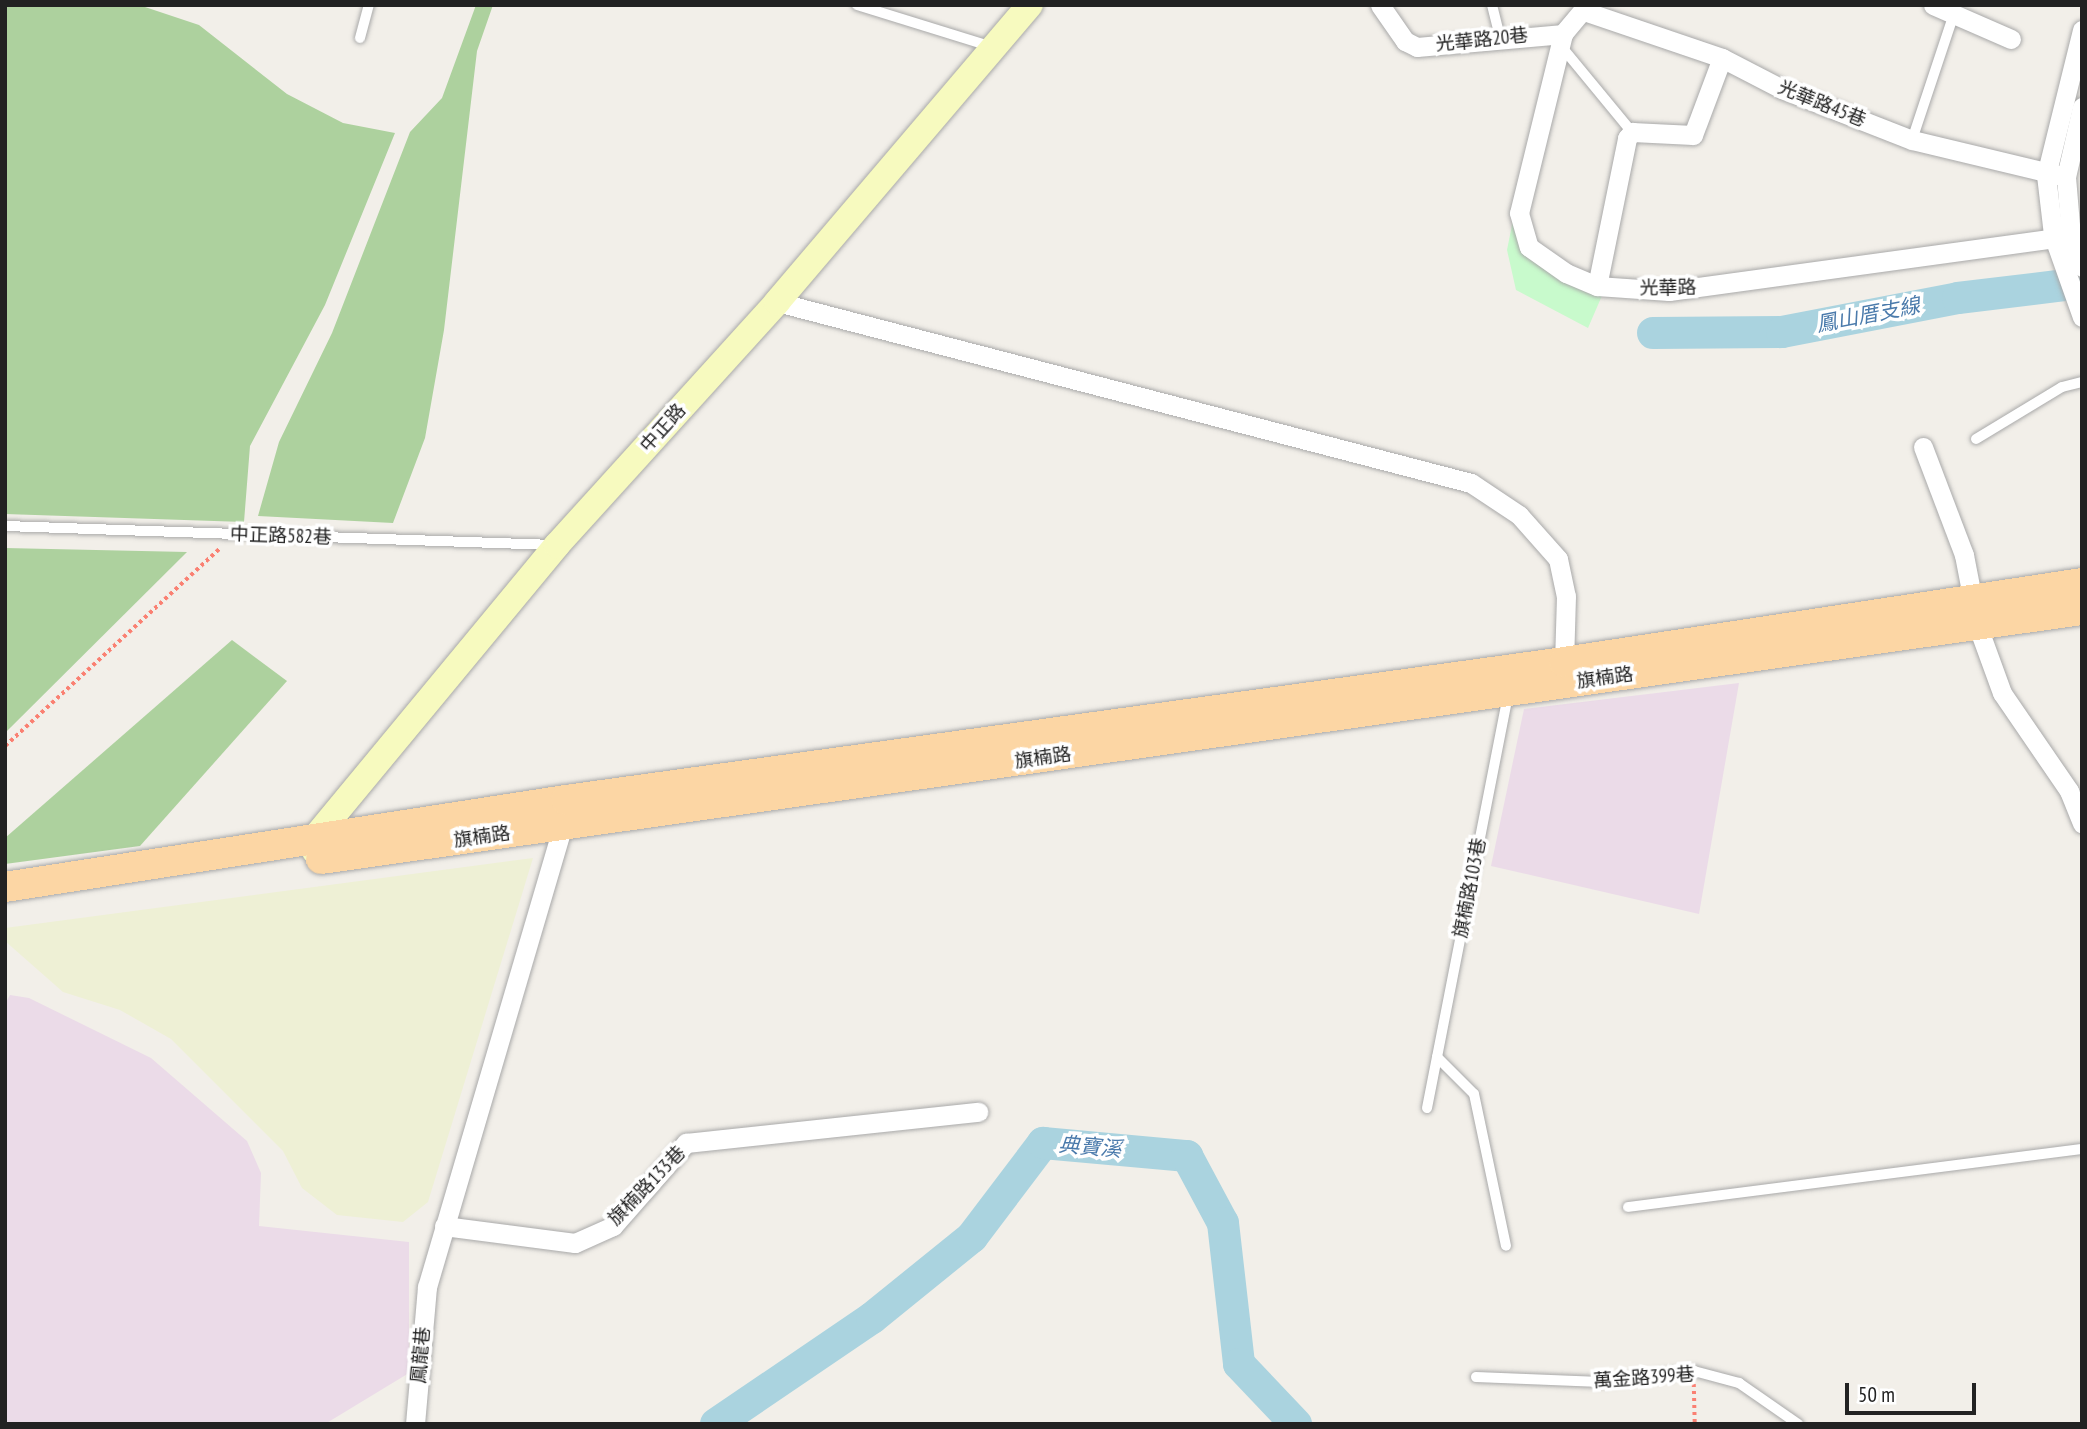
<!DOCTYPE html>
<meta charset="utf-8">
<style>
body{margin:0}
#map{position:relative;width:2087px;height:1429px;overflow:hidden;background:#f2efe9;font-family:"PT Sans Narrow","Noto Sans TC",sans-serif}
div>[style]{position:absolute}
.industrial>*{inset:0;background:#ebdbe8}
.farmland>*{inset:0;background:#eef0d5}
.forest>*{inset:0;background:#add19e}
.park>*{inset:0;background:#c8facc}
.river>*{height:32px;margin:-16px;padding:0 16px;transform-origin:16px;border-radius:16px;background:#aad3df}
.path>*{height:3.5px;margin-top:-1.75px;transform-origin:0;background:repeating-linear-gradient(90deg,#fa8072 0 3.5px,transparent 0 7px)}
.roads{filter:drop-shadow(0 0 2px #a9a9a9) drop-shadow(0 0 2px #a9a9a9)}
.lane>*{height:10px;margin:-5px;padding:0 5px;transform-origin:5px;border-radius:5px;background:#fff}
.street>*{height:19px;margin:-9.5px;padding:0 9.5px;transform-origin:9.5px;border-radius:9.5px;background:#fff}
.secondary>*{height:26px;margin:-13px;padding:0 13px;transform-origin:13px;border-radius:13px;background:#f7fabf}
.primary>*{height:30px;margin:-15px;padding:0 15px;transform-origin:15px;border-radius:15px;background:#fcd6a4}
span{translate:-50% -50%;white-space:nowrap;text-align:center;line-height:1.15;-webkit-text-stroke:7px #fff;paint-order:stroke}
.street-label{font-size:19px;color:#222}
.water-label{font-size:21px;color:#4a7aab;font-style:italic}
.frame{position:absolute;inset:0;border:7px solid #222;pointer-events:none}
.scale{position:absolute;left:1845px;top:1383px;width:131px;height:32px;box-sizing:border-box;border:4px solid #222;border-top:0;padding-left:9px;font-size:21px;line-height:24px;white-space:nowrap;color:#222;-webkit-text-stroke:5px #fff;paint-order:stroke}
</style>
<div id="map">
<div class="industrial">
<i style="clip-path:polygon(1739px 683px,1699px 914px,1491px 866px,1524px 709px)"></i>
<i style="clip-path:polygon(10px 995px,29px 998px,151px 1058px,247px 1141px,261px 1173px,259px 1226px,409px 1242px,409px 1373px,325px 1424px,5px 1424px,5px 1004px)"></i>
</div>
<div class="farmland">
<i style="clip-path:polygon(533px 858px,428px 1202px,403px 1222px,337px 1215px,302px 1188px,283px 1151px,171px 1039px,120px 1010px,63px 992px,5px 941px,5px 928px)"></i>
</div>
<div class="forest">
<i style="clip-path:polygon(5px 5px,139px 5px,199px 25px,287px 94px,343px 123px,395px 133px,325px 305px,250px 446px,244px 522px,5px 514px)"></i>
<i style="clip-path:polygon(476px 5px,493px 5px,477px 51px,444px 330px,425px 438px,393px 523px,258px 516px,279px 442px,332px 333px,410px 132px,442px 98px)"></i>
<i style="clip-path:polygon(5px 548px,187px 552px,5px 733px)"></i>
<i style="clip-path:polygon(232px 640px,287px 681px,140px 846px,5px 864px,5px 838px)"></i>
</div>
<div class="park">
<i style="clip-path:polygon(1513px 220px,1525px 246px,1604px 291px,1588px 328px,1516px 290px,1507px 250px)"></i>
</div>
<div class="river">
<i style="left:1653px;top:333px;width:129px;rotate:-0.4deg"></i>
<i style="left:1782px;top:332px;width:179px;rotate:-10.9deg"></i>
<i style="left:1958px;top:298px;width:125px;rotate:-6.9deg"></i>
<i style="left:716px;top:1424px;width:189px;rotate:-34.2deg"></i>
<i style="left:872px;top:1318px;width:129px;rotate:-39deg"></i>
<i style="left:972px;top:1237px;width:118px;rotate:-52.9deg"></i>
<i style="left:1043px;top:1143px;width:145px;rotate:5.2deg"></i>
<i style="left:1187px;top:1156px;width:76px;rotate:61.8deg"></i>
<i style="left:1223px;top:1223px;width:142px;rotate:83.5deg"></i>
<i style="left:1239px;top:1364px;width:83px;rotate:46.5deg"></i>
</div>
<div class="path">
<i style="left:5px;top:746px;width:292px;rotate:-42.6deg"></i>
<i style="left:1694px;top:1384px;width:40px;rotate:88.6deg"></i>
</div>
<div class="roads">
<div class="lane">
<i style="left:857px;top:5px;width:142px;rotate:17.2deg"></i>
<i style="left:1492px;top:5px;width:32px;rotate:76deg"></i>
<i style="left:360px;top:38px;width:34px;rotate:-75deg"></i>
<i style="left:1561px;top:46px;width:112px;rotate:50.5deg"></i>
<i style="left:1912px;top:140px;width:130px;rotate:-71.6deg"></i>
<i style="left:1976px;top:439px;width:100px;rotate:-31.2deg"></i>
<i style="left:2062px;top:387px;width:21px;rotate:-14deg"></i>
<i style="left:5px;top:526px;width:549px;rotate:1.98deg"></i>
<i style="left:1437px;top:1057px;width:52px;rotate:45deg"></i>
<i style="left:1474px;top:1094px;width:155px;rotate:78.1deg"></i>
<i style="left:1427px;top:1108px;width:419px;rotate:-78.9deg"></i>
<i style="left:1628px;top:1207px;width:458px;rotate:-7.3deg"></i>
<i style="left:1476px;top:1377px;width:125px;rotate:2.3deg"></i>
<i style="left:1601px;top:1382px;width:94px;rotate:-6.7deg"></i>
<i style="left:1694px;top:1371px;width:47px;rotate:14.9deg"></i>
<i style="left:1739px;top:1383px;width:72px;rotate:34.8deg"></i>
</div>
<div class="street">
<i style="left:1380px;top:5px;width:44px;rotate:55.2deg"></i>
<i style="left:1405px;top:41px;width:13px;rotate:27deg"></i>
<i style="left:1417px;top:47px;width:147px;rotate:-5.1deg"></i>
<i style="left:1587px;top:5px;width:38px;rotate:130deg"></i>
<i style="left:1563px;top:34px;width:184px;rotate:103.8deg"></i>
<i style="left:1519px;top:213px;width:35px;rotate:74deg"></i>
<i style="left:1529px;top:247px;width:45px;rotate:35.1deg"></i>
<i style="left:1566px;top:273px;width:34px;rotate:23deg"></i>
<i style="left:1597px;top:286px;width:72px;rotate:4deg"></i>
<i style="left:1669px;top:291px;width:406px;rotate:-7.8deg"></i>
<i style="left:1933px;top:5px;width:85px;rotate:23.6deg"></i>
<i style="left:1584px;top:11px;width:146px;rotate:18.8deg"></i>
<i style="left:1722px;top:58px;width:68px;rotate:27.3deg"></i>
<i style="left:1782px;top:89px;width:140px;rotate:21.4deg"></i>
<i style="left:1912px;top:140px;width:158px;rotate:13.5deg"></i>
<i style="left:2082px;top:30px;width:149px;rotate:103.9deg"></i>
<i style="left:2046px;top:175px;width:60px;rotate:83.3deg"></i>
<i style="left:2053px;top:235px;width:87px;rotate:70.5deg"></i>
<i style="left:2082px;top:107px;width:72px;rotate:102.9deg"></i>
<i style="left:2066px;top:177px;width:59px;rotate:85.2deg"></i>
<i style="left:2071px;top:236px;width:33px;rotate:70deg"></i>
<i style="left:1597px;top:286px;width:151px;rotate:-78.5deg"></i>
<i style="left:1627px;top:138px;width:8px;rotate:-50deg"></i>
<i style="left:1632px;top:132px;width:61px;rotate:2.8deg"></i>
<i style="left:1693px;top:135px;width:82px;rotate:-69.4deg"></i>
<i style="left:777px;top:302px;width:717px;rotate:14.62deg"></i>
<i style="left:1471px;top:483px;width:58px;rotate:33.7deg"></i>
<i style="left:1519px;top:515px;width:59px;rotate:48.4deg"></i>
<i style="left:1558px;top:559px;width:38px;rotate:78deg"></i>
<i style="left:1566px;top:596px;width:66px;rotate:91.7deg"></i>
<i style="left:1923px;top:447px;width:116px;rotate:69.2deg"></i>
<i style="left:1964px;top:555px;width:73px;rotate:79deg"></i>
<i style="left:1978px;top:627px;width:70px;rotate:70deg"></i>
<i style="left:2002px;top:693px;width:119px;rotate:55.6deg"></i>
<i style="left:2069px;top:791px;width:35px;rotate:68deg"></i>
<i style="left:444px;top:1226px;width:132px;rotate:7.4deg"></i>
<i style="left:575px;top:1243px;width:42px;rotate:-24.1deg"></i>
<i style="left:613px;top:1226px;width:111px;rotate:-48.7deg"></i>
<i style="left:686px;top:1143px;width:294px;rotate:-6.1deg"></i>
<i style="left:415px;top:1424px;width:138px;rotate:-85deg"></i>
<i style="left:427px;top:1287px;width:492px;rotate:-73.6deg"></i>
</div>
<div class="secondary">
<i style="left:315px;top:851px;width:11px;rotate:-100deg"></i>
<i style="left:313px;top:840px;width:383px;rotate:-50.4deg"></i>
<i style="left:557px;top:545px;width:328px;rotate:-47.8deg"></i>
<i style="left:777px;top:302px;width:390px;rotate:-49.6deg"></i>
</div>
<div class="primary">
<i style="left:321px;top:859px;width:1779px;rotate:-8.05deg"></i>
<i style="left:5px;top:887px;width:568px;rotate:-8.82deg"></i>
<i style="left:566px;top:800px;width:1007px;rotate:-7.87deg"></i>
<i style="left:1564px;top:662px;width:524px;rotate:-8.67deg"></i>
</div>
</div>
<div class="street-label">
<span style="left:1482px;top:40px;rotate:-6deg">光華路20巷</span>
<span style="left:1822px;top:104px;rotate:22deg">光華路45巷</span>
<span style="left:1668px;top:288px;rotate:-1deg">光華路</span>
<span style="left:663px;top:428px;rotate:-48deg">中正路</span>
<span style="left:281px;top:536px;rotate:2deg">中正路582巷</span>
<span style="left:1605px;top:678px;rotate:-8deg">旗楠路</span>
<span style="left:1043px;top:758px;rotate:-8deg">旗楠路</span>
<span style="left:482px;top:837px;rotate:-8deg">旗楠路</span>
<span style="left:1470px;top:888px;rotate:-79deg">旗楠路103巷</span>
<span style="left:647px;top:1186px;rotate:-46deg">旗楠路133巷</span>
<span style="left:421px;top:1355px;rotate:-85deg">鳳龍巷</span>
<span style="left:1644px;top:1378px;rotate:-4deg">萬金路399巷</span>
</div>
<div class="water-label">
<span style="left:1868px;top:315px;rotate:-11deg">鳳山厝支線</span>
<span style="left:1090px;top:1147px;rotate:5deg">典寶溪</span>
</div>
<div class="frame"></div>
<div class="scale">50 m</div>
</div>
